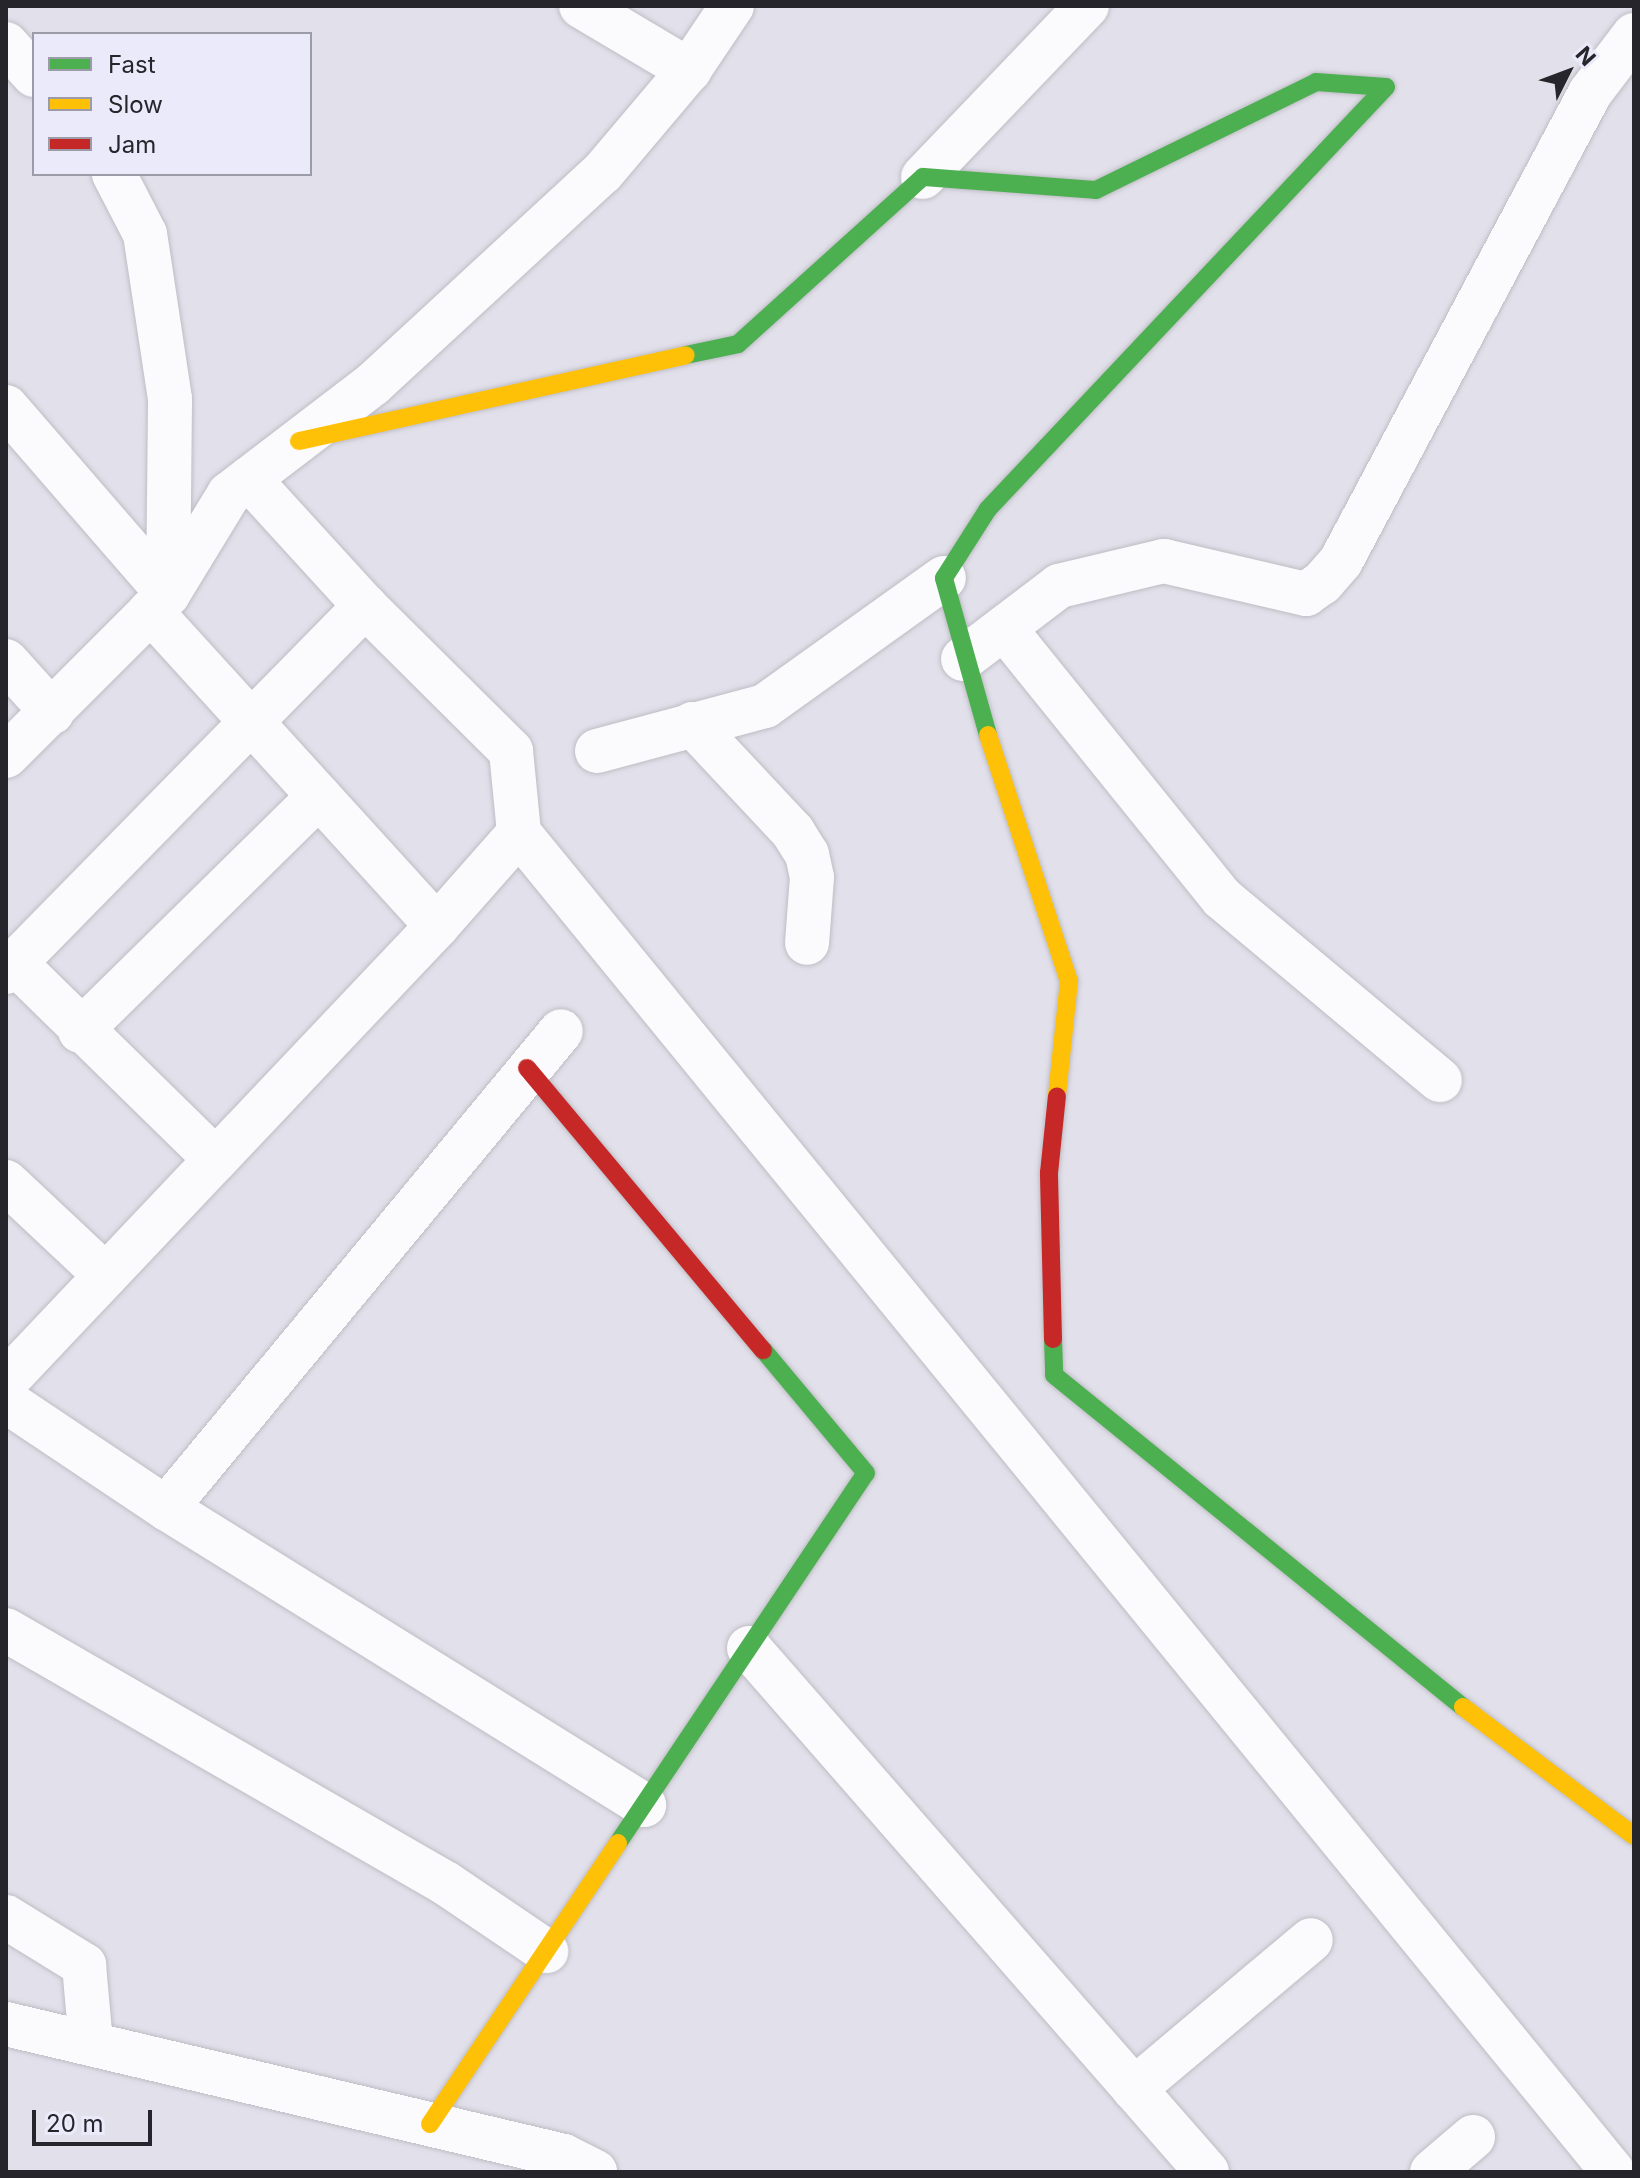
<!DOCTYPE html>
<style>
body{margin:0}
#map{position:relative;width:1640px;height:2178px;overflow:hidden;background:#e2e0ea;font-family:Inter,sans-serif}
div>[style]{position:absolute}
.roads{filter:drop-shadow(0 0 2px #bebdc5) drop-shadow(0 0 2px #bebdc5)}
.street>*{height:44px;margin:-22px;padding:0 22px;transform-origin:22px;border-radius:22px;background:#fbfafc}
.fast>*{height:18px;margin:-9px;padding:0 9px;transform-origin:9px;border-radius:9px;background:#4caf50}
.slow>*{height:18px;margin:-9px;padding:0 9px;transform-origin:9px;border-radius:9px;background:#ffc107}
.jam>*{height:18px;margin:-9px;padding:0 9px;transform-origin:9px;border-radius:9px;background:#c62828}
span{translate:-50% -50%;white-space:nowrap;text-align:center;line-height:1.15;-webkit-text-stroke:7px #ebeafb;paint-order:stroke}
.frame{position:absolute;inset:0;border:8px solid #25252b;pointer-events:none}
.legend{position:absolute;left:32px;top:32px;width:280px;height:144px;box-sizing:border-box;background:#ebeafb;border:2px solid #9c9ba8;margin:0;padding:10px 14px;list-style:none;font-size:24px;color:#25252b}
.legend li{display:flex;align-items:center;gap:16px;height:40px}
.legend b{width:40px;border:2px solid #9c9ba8}
.north{position:absolute;left:1528px;top:32px;width:80px;height:80px;-webkit-text-stroke:6px #ebeafb;paint-order:stroke;rotate:48deg;font-size:22px;font-weight:700;line-height:32px;text-align:center;color:#25252b}
.north::after{content:'';display:block;margin:auto;width:28px;height:36px;background:#25252b;clip-path:polygon(50% 0,100% 100%,50% 72%,0 100%)}
.scale{position:absolute;left:32px;top:2110px;width:120px;height:36px;box-sizing:border-box;border:4px solid #25252b;border-top:0;padding-left:10px;font-size:24px;line-height:28px;white-space:nowrap;color:#25252b;-webkit-text-stroke:6px #ebeafb;paint-order:stroke}
</style>
<div id="map">
<div class="roads">
<div class="street">
<i style="left:581px;top:6px;width:126px;rotate:30.7deg"></i>
<i style="left:6px;top:44px;width:42px;rotate:47.9deg"></i>
<i style="left:923px;top:177px;width:237px;rotate:-46.2deg"></i>
<i style="left:6px;top:407px;width:247px;rotate:49.1deg"></i>
<i style="left:168px;top:594px;width:195px;rotate:-89.4deg"></i>
<i style="left:170px;top:399px;width:167px;rotate:-98.6deg"></i>
<i style="left:145px;top:234px;width:68px;rotate:-117.3deg"></i>
<i style="left:249px;top:479px;width:172px;rotate:47.6deg"></i>
<i style="left:365px;top:606px;width:206px;rotate:44.8deg"></i>
<i style="left:511px;top:751px;width:82px;rotate:84.4deg"></i>
<i style="left:519px;top:833px;width:124px;rotate:131.4deg"></i>
<i style="left:1004px;top:628px;width:347px;rotate:51.1deg"></i>
<i style="left:1222px;top:898px;width:284px;rotate:39.9deg"></i>
<i style="left:963px;top:659px;width:121px;rotate:-37.2deg"></i>
<i style="left:1059px;top:586px;width:108px;rotate:-13.4deg"></i>
<i style="left:1164px;top:561px;width:146px;rotate:13.1deg"></i>
<i style="left:1306px;top:594px;width:19px;rotate:-35deg"></i>
<i style="left:1322px;top:583px;width:29px;rotate:-49deg"></i>
<i style="left:1341px;top:561px;width:530px;rotate:-61.98deg"></i>
<i style="left:1590px;top:93px;width:73px;rotate:-52.8deg"></i>
<i style="left:6px;top:661px;width:69px;rotate:48deg"></i>
<i style="left:692px;top:724px;width:148px;rotate:46.9deg"></i>
<i style="left:793px;top:832px;width:26px;rotate:58deg"></i>
<i style="left:807px;top:854px;width:24px;rotate:78deg"></i>
<i style="left:812px;top:877px;width:66px;rotate:94.3deg"></i>
<i style="left:597px;top:751px;width:174px;rotate:-15deg"></i>
<i style="left:765px;top:706px;width:220px;rotate:-35.6deg"></i>
<i style="left:6px;top:756px;width:229px;rotate:-45deg"></i>
<i style="left:168px;top:594px;width:117px;rotate:-58.6deg"></i>
<i style="left:229px;top:494px;width:181px;rotate:-37.4deg"></i>
<i style="left:373px;top:384px;width:311px;rotate:-42.7deg"></i>
<i style="left:602px;top:173px;width:135px;rotate:-49.8deg"></i>
<i style="left:689px;top:70px;width:77px;rotate:-56.1deg"></i>
<i style="left:519px;top:833px;width:1729px;rotate:50.75deg"></i>
<i style="left:15px;top:963px;width:281px;rotate:44.4deg"></i>
<i style="left:6px;top:972px;width:513px;rotate:-45.55deg"></i>
<i style="left:80px;top:1031px;width:335px;rotate:-44.5deg"></i>
<i style="left:6px;top:1182px;width:137px;rotate:43.2deg"></i>
<i style="left:6px;top:1381px;width:627px;rotate:-46.55deg"></i>
<i style="left:437px;top:926px;width:426px;rotate:-132.3deg"></i>
<i style="left:6px;top:1401px;width:192px;rotate:33.8deg"></i>
<i style="left:166px;top:1508px;width:563px;rotate:31.85deg"></i>
<i style="left:166px;top:1508px;width:619px;rotate:-50.37deg"></i>
<i style="left:6px;top:1630px;width:509px;rotate:29.94deg"></i>
<i style="left:447px;top:1884px;width:120px;rotate:34.1deg"></i>
<i style="left:749px;top:1648px;width:696px;rotate:48.85deg"></i>
<i style="left:6px;top:1917px;width:92px;rotate:31.6deg"></i>
<i style="left:84px;top:1965px;width:79px;rotate:84.9deg"></i>
<i style="left:6px;top:2024px;width:573px;rotate:13.31deg"></i>
<i style="left:564px;top:2156px;width:35px;rotate:27deg"></i>
<i style="left:1134px;top:2089px;width:231px;rotate:-40.1deg"></i>
<i style="left:1432px;top:2172px;width:54px;rotate:-40.5deg"></i>
</div>
<div class="fast">
<i style="left:686px;top:355px;width:53px;rotate:-11.9deg"></i>
<i style="left:738px;top:344px;width:249px;rotate:-42.1deg"></i>
<i style="left:923px;top:177px;width:173px;rotate:4.3deg"></i>
<i style="left:1096px;top:190px;width:245px;rotate:-26.1deg"></i>
<i style="left:1316px;top:82px;width:70px;rotate:4.1deg"></i>
<i style="left:988px;top:735px;width:163px;rotate:-105.7deg"></i>
<i style="left:944px;top:578px;width:82px;rotate:-57.5deg"></i>
<i style="left:988px;top:509px;width:580px;rotate:-46.68deg"></i>
<i style="left:1053px;top:1339px;width:36px;rotate:88deg"></i>
<i style="left:1054px;top:1375px;width:527px;rotate:39.07deg"></i>
<i style="left:618px;top:1843px;width:445px;rotate:-56.2deg"></i>
<i style="left:866px;top:1473px;width:160px;rotate:-129.9deg"></i>
</div>
<div class="slow">
<i style="left:299px;top:441px;width:396px;rotate:-12.5deg"></i>
<i style="left:988px;top:735px;width:259px;rotate:71.8deg"></i>
<i style="left:1069px;top:981px;width:116px;rotate:96deg"></i>
<i style="left:1463px;top:1707px;width:214px;rotate:37deg"></i>
<i style="left:430px;top:2124px;width:338px;rotate:-56.2deg"></i>
</div>
<div class="jam">
<i style="left:527px;top:1068px;width:368px;rotate:50.1deg"></i>
<i style="left:1053px;top:1339px;width:166px;rotate:-91.4deg"></i>
<i style="left:1049px;top:1173px;width:77px;rotate:-84.1deg"></i>
</div>
</div>
<div class="frame"></div>
<ul class="legend">
<li><b style="height:10px;background:#4caf50"></b>Fast</li>
<li><b style="height:10px;background:#ffc107"></b>Slow</li>
<li><b style="height:10px;background:#c62828"></b>Jam</li>
</ul>
<div class="north">N</div>
<div class="scale">20 m</div>
</div>
